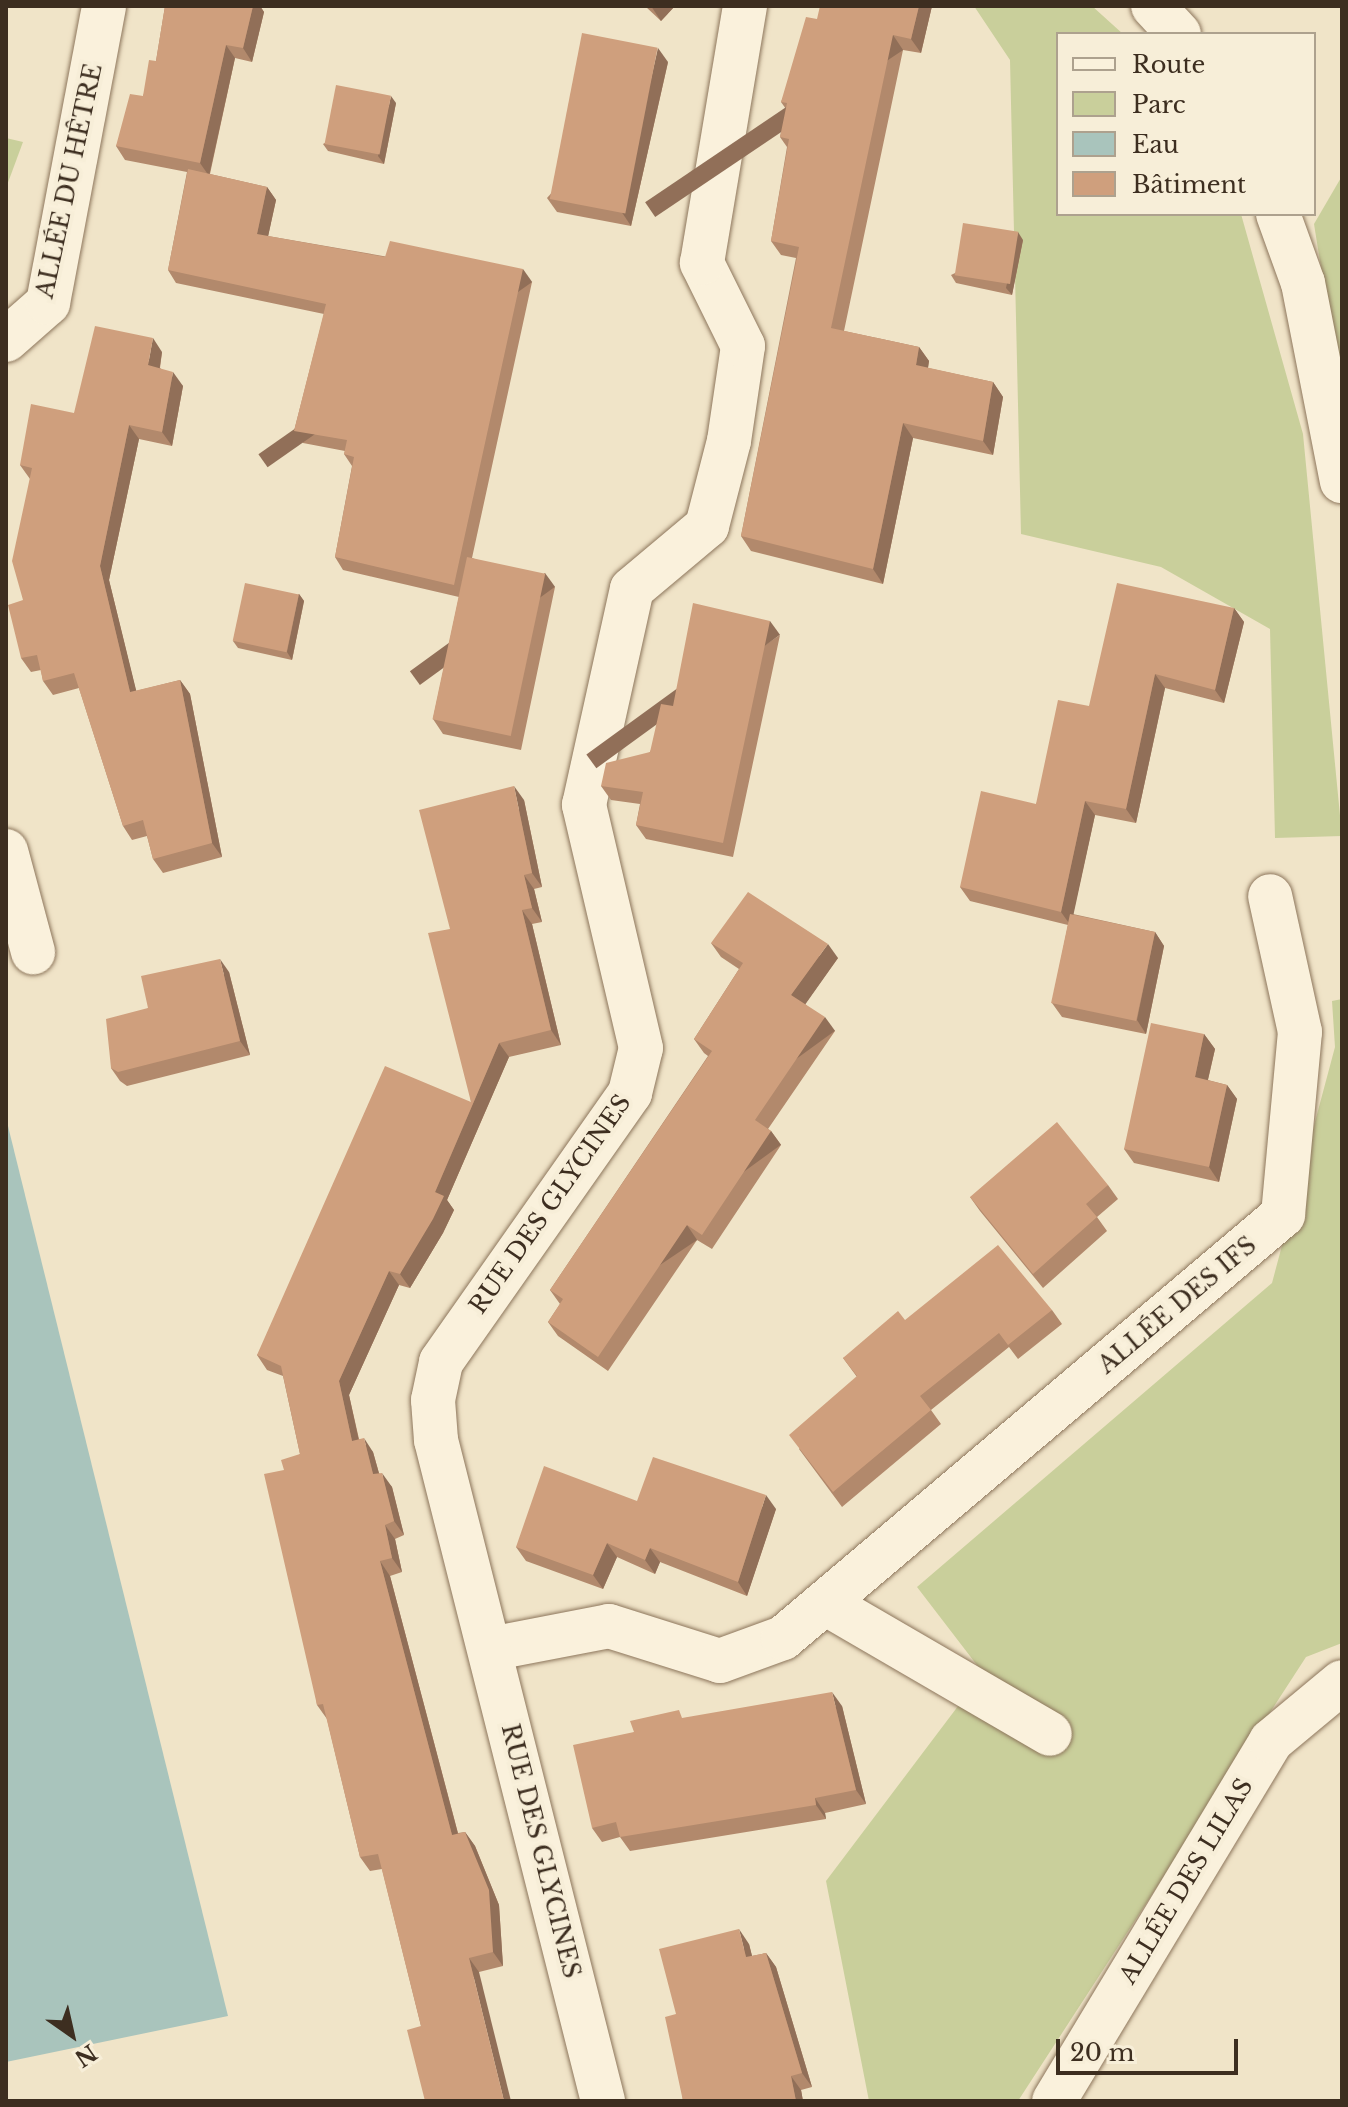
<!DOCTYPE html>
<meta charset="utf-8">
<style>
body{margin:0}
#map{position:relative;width:1348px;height:2107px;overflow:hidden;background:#f0e4c8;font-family:"Libre Baskerville",serif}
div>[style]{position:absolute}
.green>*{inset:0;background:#c9cf9b}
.water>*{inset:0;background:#a9c4bc}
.roads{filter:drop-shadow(0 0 2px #8d765c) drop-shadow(0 0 2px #8d765c)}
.street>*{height:44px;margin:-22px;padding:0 22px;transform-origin:22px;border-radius:22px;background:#faf1dc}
.wall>*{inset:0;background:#b2896c}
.shaded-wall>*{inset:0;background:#916f58;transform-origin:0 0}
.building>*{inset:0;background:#cf9f7d;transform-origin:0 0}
span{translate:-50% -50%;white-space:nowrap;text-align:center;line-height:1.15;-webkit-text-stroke:8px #f7eed8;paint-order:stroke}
.street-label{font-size:24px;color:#3d2e20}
.frame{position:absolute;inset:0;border:8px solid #3d2e20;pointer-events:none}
.legend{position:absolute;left:1056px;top:32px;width:260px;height:184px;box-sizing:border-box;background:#f7eed8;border:2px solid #ada18e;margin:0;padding:10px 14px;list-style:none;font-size:24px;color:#3d2e20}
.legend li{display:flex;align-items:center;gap:16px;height:40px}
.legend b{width:40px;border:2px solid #ada18e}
.north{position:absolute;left:32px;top:1995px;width:80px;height:80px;-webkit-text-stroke:6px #f7eed8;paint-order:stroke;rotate:146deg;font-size:22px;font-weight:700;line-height:32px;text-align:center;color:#3d2e20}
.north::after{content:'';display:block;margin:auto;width:28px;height:36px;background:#3d2e20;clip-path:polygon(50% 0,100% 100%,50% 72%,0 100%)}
.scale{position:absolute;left:1056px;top:2039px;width:182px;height:36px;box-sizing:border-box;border:4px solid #3d2e20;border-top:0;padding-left:10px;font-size:24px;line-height:28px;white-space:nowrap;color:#3d2e20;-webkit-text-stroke:6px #f7eed8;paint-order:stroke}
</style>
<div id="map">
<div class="green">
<i style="clip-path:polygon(974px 6px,1092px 6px,1123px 34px,1058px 34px,1058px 214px,1241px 214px,1303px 434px,1342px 836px,1275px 838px,1270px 629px,1161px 567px,1021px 534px,1010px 60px)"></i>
<i style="clip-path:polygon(6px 138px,23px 142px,6px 188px)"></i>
<i style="clip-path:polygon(1342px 176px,1342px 399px,1314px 224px)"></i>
<i style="clip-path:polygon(1342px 999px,1342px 1643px,1306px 1657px,1018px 2101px,869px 2101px,826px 1881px,983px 1673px,917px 1587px,1272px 1283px,1335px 1047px,1332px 1001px)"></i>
</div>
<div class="water">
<i style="clip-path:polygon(6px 1118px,228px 2016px,6px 2062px)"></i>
</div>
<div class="roads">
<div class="street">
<i style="left:1153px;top:6px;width:38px;rotate:47deg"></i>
<i style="left:1278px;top:214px;width:73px;rotate:70.1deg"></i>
<i style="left:1303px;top:283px;width:202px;rotate:78.9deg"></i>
<i style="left:6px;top:340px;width:56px;rotate:-41.4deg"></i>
<i style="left:48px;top:303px;width:302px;rotate:-79.3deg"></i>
<i style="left:6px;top:851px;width:105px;rotate:75deg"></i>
<i style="left:825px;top:1603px;width:260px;rotate:30.2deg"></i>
<i style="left:490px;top:1649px;width:121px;rotate:-10.9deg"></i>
<i style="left:609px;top:1626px;width:116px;rotate:17.5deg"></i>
<i style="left:720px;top:1661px;width:67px;rotate:-20.1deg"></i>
<i style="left:783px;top:1638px;width:655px;rotate:-40.23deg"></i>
<i style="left:1283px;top:1215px;width:184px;rotate:-84.7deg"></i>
<i style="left:1300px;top:1032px;width:139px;rotate:-102.4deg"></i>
<i style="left:603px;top:2101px;width:682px;rotate:-104.18deg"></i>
<i style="left:436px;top:1440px;width:40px;rotate:-94.3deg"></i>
<i style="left:433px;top:1400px;width:39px;rotate:-78deg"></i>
<i style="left:441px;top:1362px;width:329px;rotate:-54.9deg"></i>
<i style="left:630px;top:1093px;width:46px;rotate:-76.3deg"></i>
<i style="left:641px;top:1048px;width:250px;rotate:-103.2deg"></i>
<i style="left:584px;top:805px;width:221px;rotate:-77.5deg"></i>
<i style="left:632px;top:589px;width:98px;rotate:-40deg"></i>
<i style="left:707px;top:526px;width:88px;rotate:-75.5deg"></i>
<i style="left:729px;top:441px;width:96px;rotate:-81.6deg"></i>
<i style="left:743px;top:346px;width:93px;rotate:-116.3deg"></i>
<i style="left:702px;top:263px;width:261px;rotate:-80.5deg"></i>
<i style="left:1054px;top:2101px;width:420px;rotate:-58.9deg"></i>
<i style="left:1271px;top:1741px;width:92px;rotate:-39.7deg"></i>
</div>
</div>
<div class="wall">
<i style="clip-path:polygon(165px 6px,260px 6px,264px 12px,252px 62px,235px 58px,210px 174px,267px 187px,276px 200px,268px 236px,532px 282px,472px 558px,555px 587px,521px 750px,443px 734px,433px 719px,459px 597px,343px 570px,335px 557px,352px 466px,344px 454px,345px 451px,303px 443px,294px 431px,324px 314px,176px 283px,168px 270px,187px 172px,125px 160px,116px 146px,143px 96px,156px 61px)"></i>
<i style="clip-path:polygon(645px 6px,675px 6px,661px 21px)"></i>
<i style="clip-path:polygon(932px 6px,921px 53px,903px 50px,844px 331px,919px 347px,929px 361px,928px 368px,993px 382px,1003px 397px,993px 455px,913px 438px,883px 584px,751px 551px,741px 536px,796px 258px,781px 255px,771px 241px,787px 147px,780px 137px,786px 109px,781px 102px,817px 19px)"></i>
<i style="clip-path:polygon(668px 62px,631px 226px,557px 212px,547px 198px)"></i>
<i style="clip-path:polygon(396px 103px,384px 164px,328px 151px,323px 144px)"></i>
<i style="clip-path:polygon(1023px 240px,1012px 295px,956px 283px,951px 275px)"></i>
<i style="clip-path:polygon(162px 352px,160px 368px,183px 386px,172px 446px,139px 439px,109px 580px,136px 691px,180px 680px,190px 694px,222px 857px,163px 873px,153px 859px,147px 836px,132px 840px,123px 826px,79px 688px,53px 695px,43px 681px,41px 670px,31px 672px,21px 658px,30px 479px,20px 465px,74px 413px)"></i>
<i style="clip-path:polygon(299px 594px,304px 601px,292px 660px,238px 648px,233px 641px)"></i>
<i style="clip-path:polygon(1234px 608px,1244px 622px,1224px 703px,1165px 688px,1136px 823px,1095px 815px,1073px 914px,1155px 932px,1164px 946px,1146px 1034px,1062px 1017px,1052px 1003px,1068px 925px,970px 901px,960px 887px,1036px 804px,1089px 706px)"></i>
<i style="clip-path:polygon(780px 635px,733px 857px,646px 839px,636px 825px,640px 804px,611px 800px,601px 786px,650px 752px,673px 706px)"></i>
<i style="clip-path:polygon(524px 800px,542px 887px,534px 889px,542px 922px,532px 924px,561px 1045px,509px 1057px,447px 1200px,454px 1210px,443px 1233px,410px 1288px,399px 1285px,349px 1395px,359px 1439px,373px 1452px,379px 1473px,392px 1487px,404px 1535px,395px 1539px,402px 1572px,390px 1576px,458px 1833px,465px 1832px,475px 1846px,499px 1905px,503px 1966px,479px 1972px,421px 2026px,382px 1869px,370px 1871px,360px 1857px,327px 1719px,317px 1705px,284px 1470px,300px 1454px,283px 1376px,267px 1370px,257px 1355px,471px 1102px,450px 929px)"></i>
<i style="clip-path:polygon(711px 943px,838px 958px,805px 1004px,835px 1031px,768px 1129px,771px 1131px,781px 1145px,712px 1249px,697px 1240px,608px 1371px,558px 1336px,548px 1322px,560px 1304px,550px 1290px,708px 1056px,704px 1053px,694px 1039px,739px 969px,721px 957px)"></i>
<i style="clip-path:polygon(229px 972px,250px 1055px,127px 1086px,120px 1081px,111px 1068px,148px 1008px)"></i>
<i style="clip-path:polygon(1204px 1034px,1215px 1049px,1208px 1080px,1227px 1085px,1237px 1099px,1219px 1182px,1134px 1163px,1124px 1149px)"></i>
<i style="clip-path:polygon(1108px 1185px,1118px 1199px,1097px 1217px,1107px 1231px,1043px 1288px,980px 1211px,970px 1197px)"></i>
<i style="clip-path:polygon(1052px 1310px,1062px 1324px,1018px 1359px,1009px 1347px,931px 1410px,941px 1424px,842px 1507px,799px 1449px,857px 1377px,843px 1358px,905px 1320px)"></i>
<i style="clip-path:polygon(637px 1501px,776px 1509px,747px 1596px,660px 1562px,655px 1574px,617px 1557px,603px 1589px,526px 1561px,516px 1547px)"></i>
<i style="clip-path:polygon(842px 1706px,866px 1804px,825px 1813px,826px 1819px,630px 1851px,620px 1837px,602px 1842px,592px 1828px,634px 1732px,685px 1718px)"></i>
<i style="clip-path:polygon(749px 1944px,752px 1956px,766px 1953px,776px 1967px,812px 2087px,801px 2090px,803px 2101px,683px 2101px,676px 2014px)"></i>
</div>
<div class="shaded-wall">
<i style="clip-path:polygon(253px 6px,260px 6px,264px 12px,252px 62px,243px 48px)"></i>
<i style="clip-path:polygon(651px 6px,675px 6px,661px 21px)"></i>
<i style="clip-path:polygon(919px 6px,932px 6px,921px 53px,911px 39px)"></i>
<i style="left:893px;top:35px;width:18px;height:299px;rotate:56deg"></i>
<i style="clip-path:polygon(226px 45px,235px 58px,209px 176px,200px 163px)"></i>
<i style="clip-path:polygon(658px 48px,668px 62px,631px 226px,621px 211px)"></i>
<i style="clip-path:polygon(391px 96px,396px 103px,384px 164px,378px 156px)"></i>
<i style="clip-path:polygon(267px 187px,276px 200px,266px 246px,257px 234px)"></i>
<i style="clip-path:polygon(1018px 232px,1023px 240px,1012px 295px,1006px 288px)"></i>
<i style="left:523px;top:269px;width:16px;height:323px;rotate:55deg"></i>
<i style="clip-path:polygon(153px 338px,162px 352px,158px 379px,148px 365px)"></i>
<i style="clip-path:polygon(919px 347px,929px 361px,926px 380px,916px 365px)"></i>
<i style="clip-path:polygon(173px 372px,183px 386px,172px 446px,162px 432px)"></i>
<i style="clip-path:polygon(993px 382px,1003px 397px,993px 455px,983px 441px)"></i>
<i style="clip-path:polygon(903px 423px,913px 438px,883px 584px,873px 569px)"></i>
<i style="clip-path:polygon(129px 425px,139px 439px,109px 580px,140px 706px,130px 692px,100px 566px)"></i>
<i style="left:545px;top:573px;width:17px;height:167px;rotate:54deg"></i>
<i style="clip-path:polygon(299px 594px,304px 601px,292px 660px,287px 652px)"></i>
<i style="clip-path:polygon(1234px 608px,1244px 622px,1224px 703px,1215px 690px)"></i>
<i style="left:770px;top:621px;width:17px;height:227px;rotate:54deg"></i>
<i style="clip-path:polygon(1155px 674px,1165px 688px,1136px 823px,1126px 809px)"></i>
<i style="clip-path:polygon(180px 680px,190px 694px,222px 857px,212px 843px)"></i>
<i style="clip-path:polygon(514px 786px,524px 800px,542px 887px,532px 873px)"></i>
<i style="clip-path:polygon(1085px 801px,1095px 815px,1071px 926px,1061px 912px)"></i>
<i style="clip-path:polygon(524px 875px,534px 889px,542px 922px,532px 908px)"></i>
<i style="clip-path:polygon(522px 910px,532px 924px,561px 1045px,551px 1030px)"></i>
<i style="clip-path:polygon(1155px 932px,1164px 946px,1146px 1034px,1137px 1020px)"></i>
<i style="clip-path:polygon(828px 944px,838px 958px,802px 1009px,791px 995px)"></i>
<i style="clip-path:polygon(220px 959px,229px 972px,250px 1055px,240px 1041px)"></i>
<i style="left:825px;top:1017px;width:17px;height:125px;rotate:54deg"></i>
<i style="clip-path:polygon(1204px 1034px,1215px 1049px,1205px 1092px,1195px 1077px)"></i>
<i style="clip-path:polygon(499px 1043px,509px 1057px,447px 1200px,454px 1210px,443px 1233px,410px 1288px,400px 1274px)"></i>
<i style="clip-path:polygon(1227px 1085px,1237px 1099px,1219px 1182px,1209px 1167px)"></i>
<i style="left:771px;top:1131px;width:17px;height:125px;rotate:54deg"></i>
<i style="left:687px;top:1225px;width:18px;height:159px;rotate:56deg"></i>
<i style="clip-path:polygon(389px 1271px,399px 1285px,349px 1395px,362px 1455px,352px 1441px,339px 1381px)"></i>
<i style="clip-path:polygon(364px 1438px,373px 1452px,383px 1488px,373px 1474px)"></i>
<i style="clip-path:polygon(382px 1473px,392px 1487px,404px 1535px,394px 1521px)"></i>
<i style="clip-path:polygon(766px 1495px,776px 1509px,747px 1596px,738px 1582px)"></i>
<i style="clip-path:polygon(385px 1525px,395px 1539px,402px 1572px,392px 1558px)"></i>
<i style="clip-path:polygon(607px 1543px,617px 1557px,603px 1589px,593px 1575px)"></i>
<i style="clip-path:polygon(650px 1548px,660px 1562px,655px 1574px,645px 1560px)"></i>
<i style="clip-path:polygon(380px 1561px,390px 1576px,462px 1849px,452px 1835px)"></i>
<i style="clip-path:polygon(832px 1692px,842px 1706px,866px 1804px,856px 1790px)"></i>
<i style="clip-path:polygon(815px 1798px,825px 1813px,826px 1819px,816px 1805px)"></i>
<i style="clip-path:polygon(465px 1832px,475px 1846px,499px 1905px,503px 1966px,493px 1952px)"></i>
<i style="clip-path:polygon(739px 1929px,749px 1944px,756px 1972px,746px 1957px)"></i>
<i style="clip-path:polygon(766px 1953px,776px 1967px,812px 2087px,802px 2073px)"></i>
<i style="clip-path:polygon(469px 1958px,479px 1972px,511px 2101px,504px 2101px)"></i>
<i style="clip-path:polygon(791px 2076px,801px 2090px,803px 2101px,796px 2101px)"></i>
</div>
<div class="building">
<i style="clip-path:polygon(165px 6px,253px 6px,243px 48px,226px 45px,200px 163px,116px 146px,130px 94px,143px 96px,149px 60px,156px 61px)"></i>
<i style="clip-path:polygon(820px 6px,919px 6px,911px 39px,893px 35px,831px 328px,919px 347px,916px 365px,993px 382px,983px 441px,903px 423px,873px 569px,741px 536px,799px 247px,771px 241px,789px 139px,780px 137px,787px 103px,781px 102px,806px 17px,817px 19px)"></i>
<i style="left:582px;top:33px;width:77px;height:169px;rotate:11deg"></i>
<i style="left:336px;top:85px;width:56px;height:60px;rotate:11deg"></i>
<i style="clip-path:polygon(188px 169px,267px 187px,257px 234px,385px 257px,390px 241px,523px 269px,454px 585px,335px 557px,354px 457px,344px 454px,347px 440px,294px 431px,326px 304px,168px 270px)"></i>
<i style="left:963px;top:223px;width:56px;height:53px;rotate:9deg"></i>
<i style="clip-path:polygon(95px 326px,153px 338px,148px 365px,173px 372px,162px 432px,129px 425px,100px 566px,130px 692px,180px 680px,212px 843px,153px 859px,143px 820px,123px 826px,74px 673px,43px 681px,37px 655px,21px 658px,8px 605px,23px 600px,12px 561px,32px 468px,20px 465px,31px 404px,74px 413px)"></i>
<i style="left:467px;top:557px;width:80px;height:166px;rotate:12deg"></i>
<i style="left:245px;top:583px;width:55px;height:59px;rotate:12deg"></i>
<i style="clip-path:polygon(1117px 583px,1234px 608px,1215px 690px,1155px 674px,1126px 809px,1085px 801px,1061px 912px,960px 887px,981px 791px,1036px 804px,1058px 700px,1089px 706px)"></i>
<i style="clip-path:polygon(693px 603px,770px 621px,723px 843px,636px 825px,643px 792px,601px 786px,606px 763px,650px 752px,661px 704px,673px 706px)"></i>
<i style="clip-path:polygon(514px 786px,532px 873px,524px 875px,532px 908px,522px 910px,551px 1030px,499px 1043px,435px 1192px,444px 1196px,433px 1219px,400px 1274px,389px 1271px,339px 1381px,352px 1441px,364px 1438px,373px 1474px,382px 1473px,394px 1521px,385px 1525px,392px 1558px,380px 1561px,452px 1835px,465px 1832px,489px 1890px,493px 1952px,469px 1958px,504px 2101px,425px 2101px,407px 2030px,421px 2026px,378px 1854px,360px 1857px,323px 1704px,317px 1705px,264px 1474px,284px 1470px,281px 1460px,300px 1454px,281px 1366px,257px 1355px,385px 1066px,471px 1102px,428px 933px,450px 929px,419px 810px)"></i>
<i style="clip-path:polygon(748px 892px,828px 944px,791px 995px,825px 1017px,755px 1120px,771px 1131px,702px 1235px,687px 1225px,598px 1357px,548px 1322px,563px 1299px,550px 1290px,712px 1051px,694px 1039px,743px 963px,711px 943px)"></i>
<i style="left:1070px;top:914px;width:87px;height:91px;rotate:12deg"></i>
<i style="clip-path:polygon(220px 959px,240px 1041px,118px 1072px,111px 1068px,106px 1019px,148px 1008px,141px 976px)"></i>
<i style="clip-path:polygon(1151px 1023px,1204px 1034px,1195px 1077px,1227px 1085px,1209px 1167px,1124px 1149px)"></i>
<i style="clip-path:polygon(1057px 1122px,1108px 1185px,1086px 1204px,1097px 1217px,1033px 1274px,970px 1197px)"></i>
<i style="clip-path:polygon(998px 1245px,1052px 1310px,1008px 1345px,999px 1333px,920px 1396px,931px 1410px,833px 1492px,789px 1435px,857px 1376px,843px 1358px,898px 1311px,905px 1320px)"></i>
<i style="clip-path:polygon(653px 1457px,766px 1495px,738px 1582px,650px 1548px,645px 1560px,607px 1543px,593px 1575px,516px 1547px,544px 1466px,637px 1501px)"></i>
<i style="clip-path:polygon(832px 1692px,856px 1790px,815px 1798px,816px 1805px,620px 1837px,616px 1822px,592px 1828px,573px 1745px,634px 1732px,630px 1721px,679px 1710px,682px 1718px)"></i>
<i style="clip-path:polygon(739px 1929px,746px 1957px,766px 1953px,802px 2073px,791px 2076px,796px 2101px,683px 2101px,665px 2017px,676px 2014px,659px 1949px)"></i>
</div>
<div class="street-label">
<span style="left:69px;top:181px;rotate:-78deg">ALLÉE DU HÊTRE</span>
<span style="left:550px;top:1204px;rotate:-55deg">RUE DES GLYCINES</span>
<span style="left:1177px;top:1305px;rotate:-40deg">ALLÉE DES IFS</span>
<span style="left:541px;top:1851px;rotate:76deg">RUE DES GLYCINES</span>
<span style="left:1186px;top:1881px;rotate:-59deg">ALLÉE DES LILAS</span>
</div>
<div class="frame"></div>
<ul class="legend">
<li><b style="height:10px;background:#faf1dc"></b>Route</li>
<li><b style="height:22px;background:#c9cf9b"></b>Parc</li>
<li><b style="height:22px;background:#a9c4bc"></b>Eau</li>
<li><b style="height:22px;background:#cf9f7d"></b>Bâtiment</li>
</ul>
<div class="north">N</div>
<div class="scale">20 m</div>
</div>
